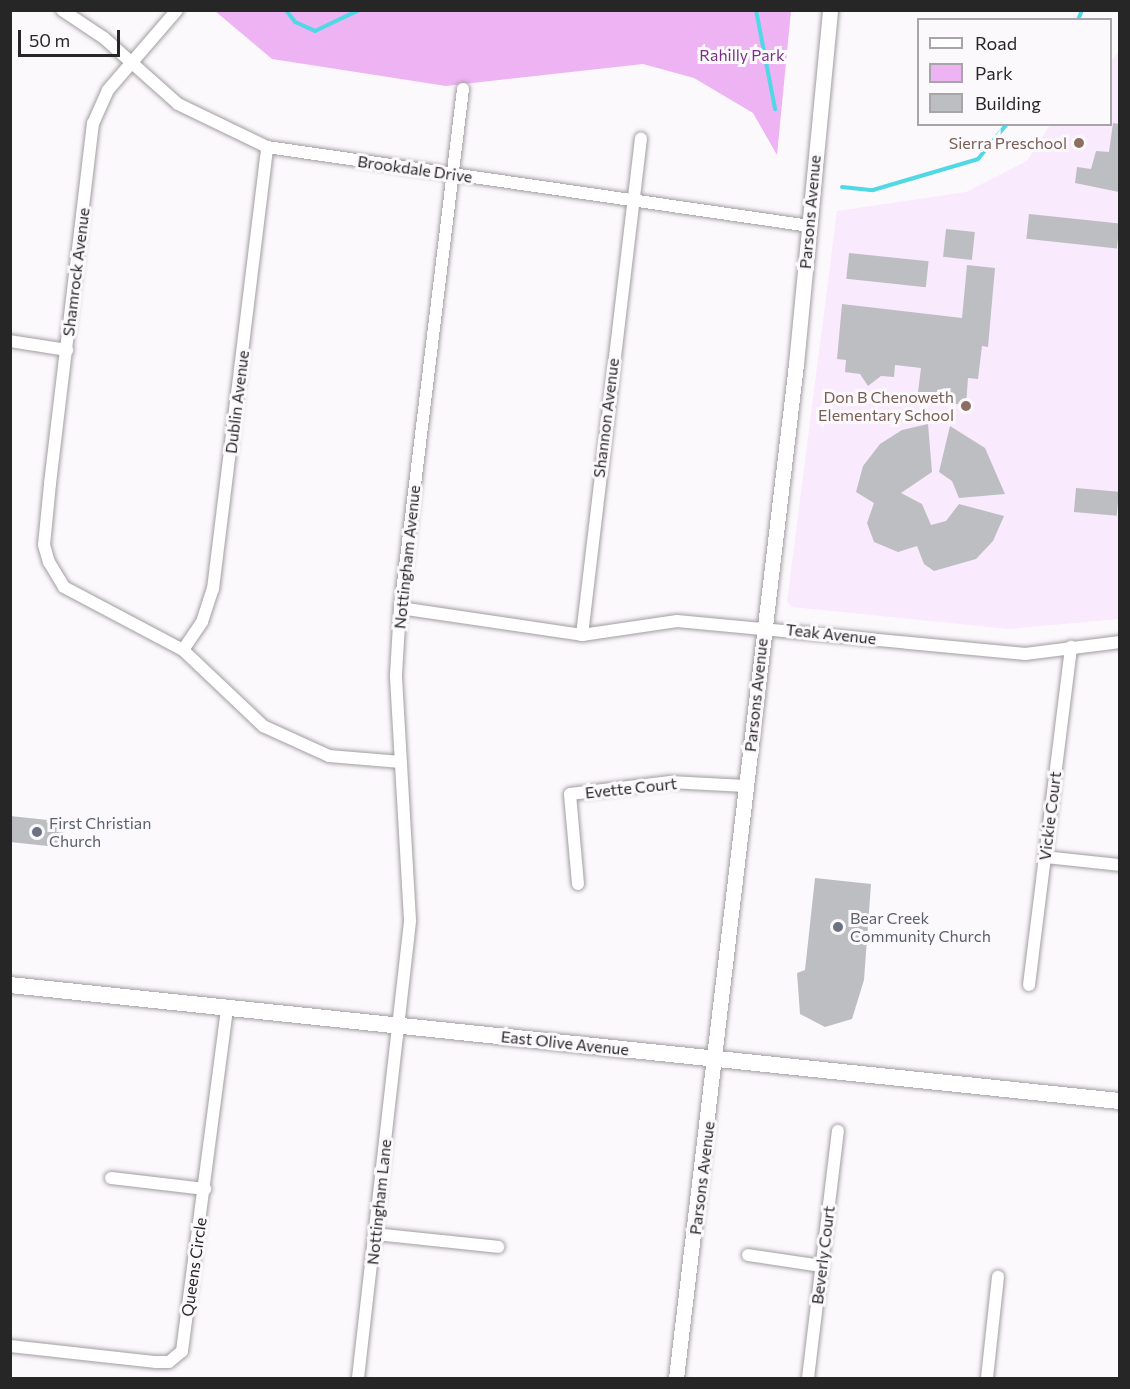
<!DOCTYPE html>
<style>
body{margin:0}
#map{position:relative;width:1130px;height:1389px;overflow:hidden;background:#fcf9fd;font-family:Commissioner,sans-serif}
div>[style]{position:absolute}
.education>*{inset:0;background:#f9eafd}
.green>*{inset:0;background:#edb3f3}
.stream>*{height:4px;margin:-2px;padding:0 2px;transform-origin:2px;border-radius:2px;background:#50d8e4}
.building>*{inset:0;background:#bdbec2;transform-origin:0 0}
.roads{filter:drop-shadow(0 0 2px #a19da1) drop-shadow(0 0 2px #a19da1)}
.minor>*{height:12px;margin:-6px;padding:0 6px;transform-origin:6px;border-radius:6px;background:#fff}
.tertiary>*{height:15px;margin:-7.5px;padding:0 7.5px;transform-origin:7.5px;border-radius:7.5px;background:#fff}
.secondary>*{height:16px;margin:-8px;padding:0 8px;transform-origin:8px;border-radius:8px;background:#fff}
.dots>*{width:16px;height:16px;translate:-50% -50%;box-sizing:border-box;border:3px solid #fcf9fd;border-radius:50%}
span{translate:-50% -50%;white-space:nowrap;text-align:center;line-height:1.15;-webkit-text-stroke:6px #fcf9fd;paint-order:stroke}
.park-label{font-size:16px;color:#793082}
.education-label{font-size:16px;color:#785e54}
.right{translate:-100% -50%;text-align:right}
.street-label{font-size:16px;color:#272627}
.worship-label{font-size:16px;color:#5b616d}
.left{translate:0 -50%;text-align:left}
.frame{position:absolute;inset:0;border:12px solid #272627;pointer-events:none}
.legend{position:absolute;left:917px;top:18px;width:195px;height:108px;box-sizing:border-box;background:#fcf9fd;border:2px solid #a7a5a7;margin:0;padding:8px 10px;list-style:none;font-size:18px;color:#272627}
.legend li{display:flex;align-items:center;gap:12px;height:30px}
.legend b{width:30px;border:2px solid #a7a5a7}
.scale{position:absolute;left:18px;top:30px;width:102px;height:27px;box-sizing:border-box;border:3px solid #272627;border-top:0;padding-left:8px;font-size:18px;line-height:21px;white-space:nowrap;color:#272627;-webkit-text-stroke:4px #fcf9fd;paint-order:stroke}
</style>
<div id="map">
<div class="education">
<i style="clip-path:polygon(1119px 52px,1119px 619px,1009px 629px,792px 607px,787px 602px,837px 211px,966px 192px,1027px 161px,1050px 125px,1110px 124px,1111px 60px)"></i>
</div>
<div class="green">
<i style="clip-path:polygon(215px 11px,791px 11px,777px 155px,753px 113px,694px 78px,643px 64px,446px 86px,272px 59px)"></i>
</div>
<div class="stream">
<i style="left:286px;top:10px;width:15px;rotate:53deg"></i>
<i style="left:295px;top:22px;width:22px;rotate:24deg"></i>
<i style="left:315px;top:31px;width:49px;rotate:-25.5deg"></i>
<i style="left:756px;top:10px;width:101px;rotate:79.1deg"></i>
<i style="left:1078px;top:20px;width:11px;rotate:-68deg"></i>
<i style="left:842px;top:187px;width:31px;rotate:6deg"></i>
<i style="left:873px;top:190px;width:109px;rotate:-16.4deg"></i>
<i style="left:978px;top:159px;width:45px;rotate:-50.4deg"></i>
</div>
<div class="building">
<i style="clip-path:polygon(1113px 123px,1119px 124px,1119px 192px,1075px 183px,1077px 167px,1091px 169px,1096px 151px,1109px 152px)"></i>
<i style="left:1029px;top:214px;width:91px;height:25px;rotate:6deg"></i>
<i style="left:946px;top:229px;width:29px;height:28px;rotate:6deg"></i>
<i style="left:849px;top:253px;width:80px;height:26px;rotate:6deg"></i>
<i style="clip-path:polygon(967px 265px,995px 268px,988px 347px,982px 346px,978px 379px,968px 378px,966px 405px,917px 400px,921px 368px,895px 365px,894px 377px,881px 376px,868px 386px,860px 374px,845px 372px,846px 360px,837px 359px,842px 304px,962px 318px)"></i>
<i style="clip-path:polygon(928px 424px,932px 472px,901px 493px,922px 504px,931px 525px,946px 521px,959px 504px,1004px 516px,993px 541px,976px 559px,934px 571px,924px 564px,917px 546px,898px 552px,874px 542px,867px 523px,874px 503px,856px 492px,863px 466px,880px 444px,902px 430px)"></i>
<i style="clip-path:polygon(950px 426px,985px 448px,1005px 494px,959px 498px,952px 481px,939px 472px)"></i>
<i style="left:1076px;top:488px;width:43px;height:24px;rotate:5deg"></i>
<i style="left:10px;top:816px;width:55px;height:26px;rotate:6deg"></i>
<i style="clip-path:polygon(815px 878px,871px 884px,864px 980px,852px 1019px,825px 1027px,800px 1014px,797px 973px,805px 970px)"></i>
</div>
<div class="roads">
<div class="minor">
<i style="left:62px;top:10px;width:50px;rotate:33.7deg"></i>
<i style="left:104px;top:38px;width:99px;rotate:41.7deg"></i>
<i style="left:178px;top:104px;width:99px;rotate:25.8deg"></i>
<i style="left:267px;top:147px;width:549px;rotate:8.28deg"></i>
<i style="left:177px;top:10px;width:106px;rotate:130.8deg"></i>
<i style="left:108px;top:90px;width:36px;rotate:114deg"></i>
<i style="left:93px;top:123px;width:364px;rotate:96.8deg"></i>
<i style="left:50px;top:484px;width:61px;rotate:95.6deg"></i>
<i style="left:44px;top:545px;width:18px;rotate:74deg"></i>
<i style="left:49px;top:562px;width:29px;rotate:59deg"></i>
<i style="left:64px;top:587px;width:135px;rotate:27.9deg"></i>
<i style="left:183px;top:650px;width:110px;rotate:43.5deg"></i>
<i style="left:263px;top:726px;width:72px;rotate:24.4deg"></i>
<i style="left:329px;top:756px;width:72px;rotate:4.8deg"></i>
<i style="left:10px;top:341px;width:58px;rotate:9deg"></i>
<i style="left:400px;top:608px;width:184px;rotate:8.4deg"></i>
<i style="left:582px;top:635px;width:96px;rotate:-8.4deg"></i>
<i style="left:677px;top:621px;width:350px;rotate:5.4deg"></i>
<i style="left:1025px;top:654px;width:96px;rotate:-7.2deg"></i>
<i style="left:582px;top:635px;width:500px;rotate:-83.23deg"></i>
<i style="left:183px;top:650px;width:34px;rotate:-56deg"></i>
<i style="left:202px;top:622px;width:35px;rotate:-72deg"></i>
<i style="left:213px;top:589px;width:445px;rotate:-83deg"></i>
<i style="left:1045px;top:857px;width:75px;rotate:6.1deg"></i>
<i style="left:578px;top:884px;width:90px;rotate:-95.1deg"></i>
<i style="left:570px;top:794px;width:101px;rotate:-6.8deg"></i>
<i style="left:670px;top:782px;width:75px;rotate:3.1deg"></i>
<i style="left:1029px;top:985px;width:341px;rotate:-82.9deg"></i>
<i style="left:111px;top:1178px;width:95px;rotate:6.7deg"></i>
<i style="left:375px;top:1234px;width:124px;rotate:6deg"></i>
<i style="left:748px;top:1255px;width:75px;rotate:8.5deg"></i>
<i style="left:10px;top:1346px;width:147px;rotate:6.3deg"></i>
<i style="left:156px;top:1362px;width:13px"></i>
<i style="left:169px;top:1362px;width:17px;rotate:-40deg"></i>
<i style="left:182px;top:1351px;width:345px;rotate:-82.5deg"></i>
<i style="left:358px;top:1378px;width:461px;rotate:-83.5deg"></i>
<i style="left:410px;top:920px;width:245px;rotate:-93.3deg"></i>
<i style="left:396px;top:675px;width:67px;rotate:-86.6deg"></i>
<i style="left:400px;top:608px;width:523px;rotate:-83.08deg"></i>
<i style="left:808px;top:1378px;width:249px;rotate:-83.1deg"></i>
<i style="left:987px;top:1378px;width:102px;rotate:-83.8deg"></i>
</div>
<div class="tertiary">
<i style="left:676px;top:1378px;width:1021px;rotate:-83.25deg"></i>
<i style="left:796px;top:364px;width:356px;rotate:-84.5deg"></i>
</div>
<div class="secondary">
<i style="left:10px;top:985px;width:1116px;rotate:5.97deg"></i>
</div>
</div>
<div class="dots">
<i style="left:1079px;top:143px;background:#8d6e63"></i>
<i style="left:966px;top:406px;background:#8d6e63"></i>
<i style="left:37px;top:832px;background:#6b7280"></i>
<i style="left:838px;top:927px;background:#6b7280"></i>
</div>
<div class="park-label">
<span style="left:742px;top:55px">Rahilly Park</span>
</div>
<div class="education-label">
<span class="right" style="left:1067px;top:143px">Sierra Preschool</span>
<span class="right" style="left:954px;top:406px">Don B Chenoweth<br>Elementary School</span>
</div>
<div class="street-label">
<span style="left:415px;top:169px;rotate:8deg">Brookdale Drive</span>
<span style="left:810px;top:212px;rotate:-85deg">Parsons Avenue</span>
<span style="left:76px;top:272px;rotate:-83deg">Shamrock Avenue</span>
<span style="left:237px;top:402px;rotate:-83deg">Dublin Avenue</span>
<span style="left:606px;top:418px;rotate:-83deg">Shannon Avenue</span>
<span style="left:407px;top:557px;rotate:-84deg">Nottingham Avenue</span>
<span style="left:831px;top:634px;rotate:6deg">Teak Avenue</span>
<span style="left:756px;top:695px;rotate:-84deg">Parsons Avenue</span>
<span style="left:631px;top:788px;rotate:-6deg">Evette Court</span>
<span style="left:1050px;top:816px;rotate:-83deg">Vickie Court</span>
<span style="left:565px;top:1043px;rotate:6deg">East Olive Avenue</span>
<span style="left:702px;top:1178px;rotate:-83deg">Parsons Avenue</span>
<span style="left:379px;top:1202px;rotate:-84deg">Nottingham Lane</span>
<span style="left:823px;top:1255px;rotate:-83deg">Beverly Court</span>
<span style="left:194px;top:1267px;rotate:-82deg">Queens Circle</span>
</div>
<div class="worship-label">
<span class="left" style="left:49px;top:832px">First Christian<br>Church</span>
<span class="left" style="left:850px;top:927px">Bear Creek<br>Community Church</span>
</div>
<div class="frame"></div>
<ul class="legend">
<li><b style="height:8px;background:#fff"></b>Road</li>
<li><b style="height:16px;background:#edb3f3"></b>Park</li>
<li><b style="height:16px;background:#bdbec2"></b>Building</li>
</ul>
<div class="scale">50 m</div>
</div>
